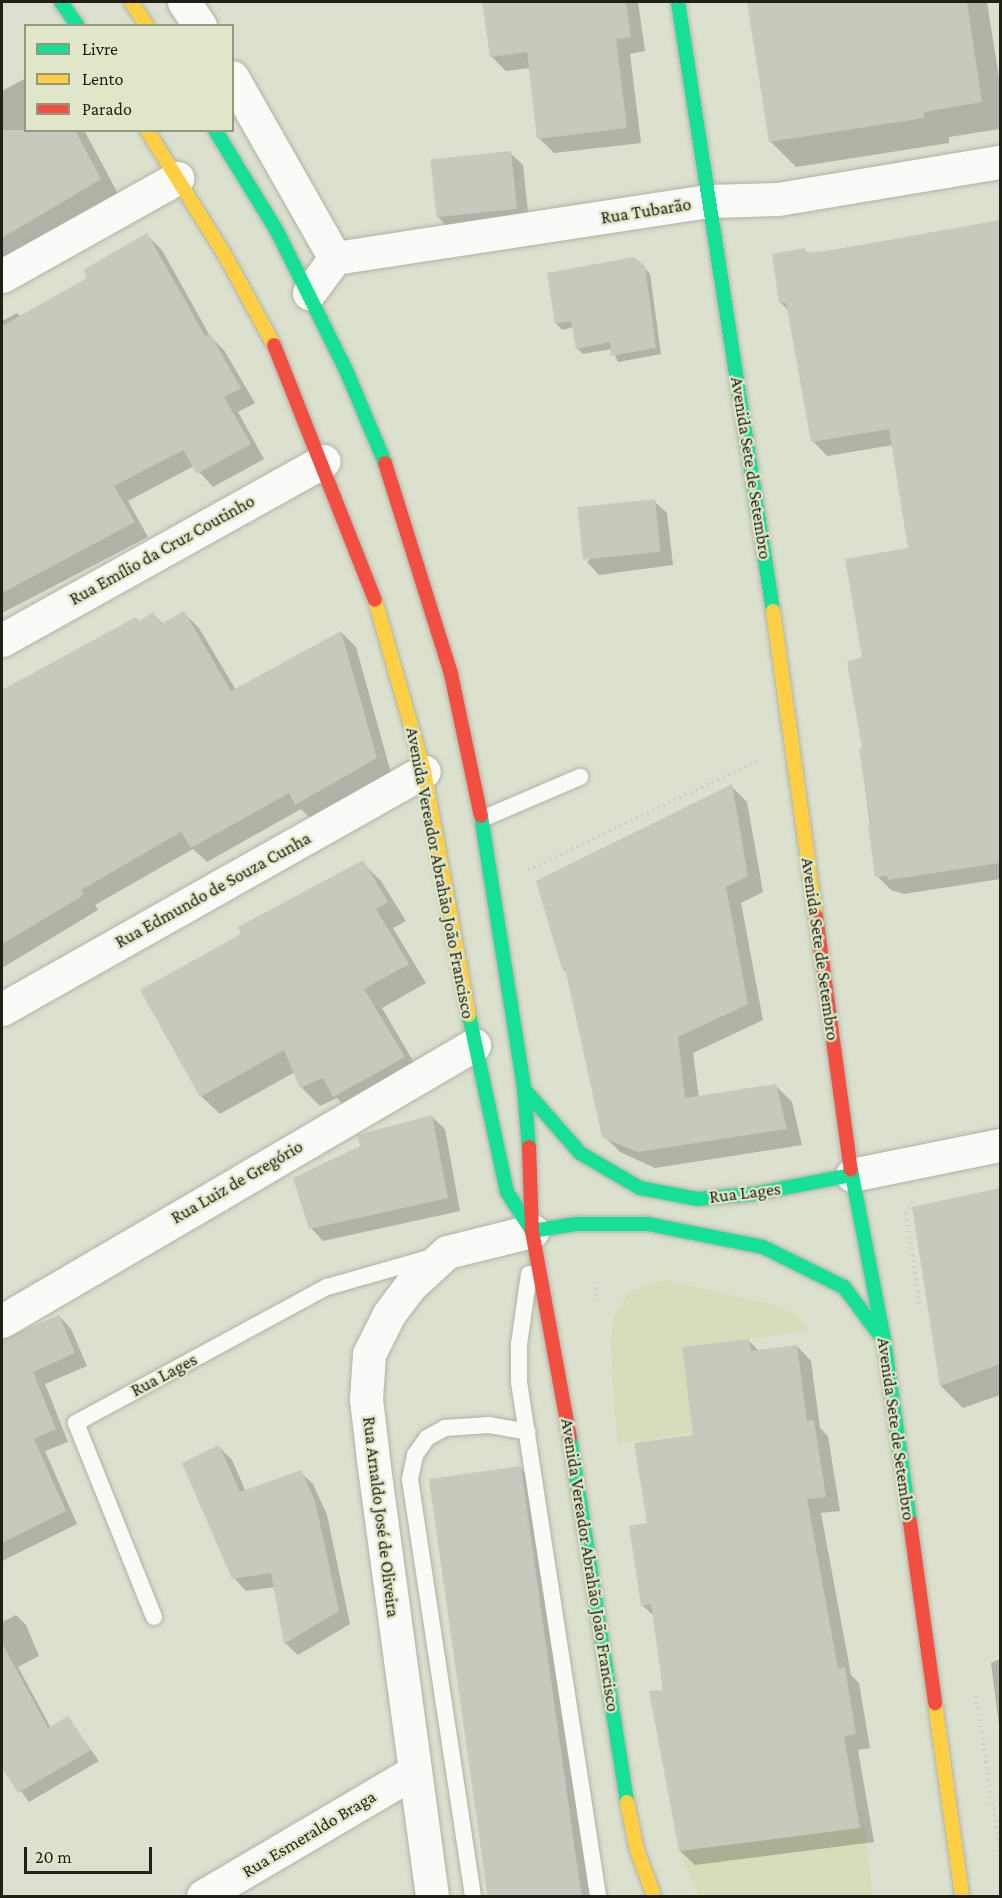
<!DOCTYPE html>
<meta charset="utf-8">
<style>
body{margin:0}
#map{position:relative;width:1002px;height:1898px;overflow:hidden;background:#dce0cf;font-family:"Crimson Pro",serif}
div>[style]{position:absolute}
.green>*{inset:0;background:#d6ddbb}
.shadow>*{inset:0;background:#0003}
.building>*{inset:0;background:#c6c9bc;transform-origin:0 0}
.path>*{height:4px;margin-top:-2px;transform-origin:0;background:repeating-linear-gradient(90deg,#cccdc8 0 1.5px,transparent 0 6px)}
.roads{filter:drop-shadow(0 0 2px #afb3a5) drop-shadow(0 0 2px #afb3a5)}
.lane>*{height:16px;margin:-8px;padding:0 8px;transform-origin:8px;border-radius:8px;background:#fafaf8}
.street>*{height:33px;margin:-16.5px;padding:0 16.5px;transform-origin:16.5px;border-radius:16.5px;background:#fafaf8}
.fast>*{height:14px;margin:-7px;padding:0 7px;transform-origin:7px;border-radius:7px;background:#16e098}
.slow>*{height:14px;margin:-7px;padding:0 7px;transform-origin:7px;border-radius:7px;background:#ffcf43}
.jam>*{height:14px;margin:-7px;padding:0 7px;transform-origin:7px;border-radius:7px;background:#f24e42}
span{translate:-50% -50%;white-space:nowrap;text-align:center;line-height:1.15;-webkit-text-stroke:4.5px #e0e7c8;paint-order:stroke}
.street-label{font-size:18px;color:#1f2116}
.frame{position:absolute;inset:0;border:3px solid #1f2116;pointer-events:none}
.legend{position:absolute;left:24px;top:24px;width:210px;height:108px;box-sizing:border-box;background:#e0e7c8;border:2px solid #939881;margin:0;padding:8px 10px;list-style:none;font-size:18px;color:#1f2116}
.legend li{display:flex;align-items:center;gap:12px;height:30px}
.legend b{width:30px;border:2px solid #939881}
.scale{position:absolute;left:24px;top:1847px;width:128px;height:27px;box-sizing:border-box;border:3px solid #1f2116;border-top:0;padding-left:8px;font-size:18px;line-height:21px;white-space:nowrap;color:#1f2116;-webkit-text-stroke:4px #e0e7c8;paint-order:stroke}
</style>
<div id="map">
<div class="green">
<i style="clip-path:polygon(664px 1280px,775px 1305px,798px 1316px,809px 1331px,682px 1347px,693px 1433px,617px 1444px,610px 1339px,615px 1313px,629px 1292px)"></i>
<i style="clip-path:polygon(865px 1827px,873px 1896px,699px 1896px,679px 1852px)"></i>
</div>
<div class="shadow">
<i style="clip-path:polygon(484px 2px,638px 2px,645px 51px,630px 54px,641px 143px,554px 153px,539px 138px,530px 68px,506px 71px,491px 56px)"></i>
<i style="clip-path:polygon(748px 2px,987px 2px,1000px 84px,1000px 129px,949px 137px,949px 143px,796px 167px,770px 141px)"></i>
<i style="clip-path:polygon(26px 78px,26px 130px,84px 130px,122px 201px,2px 258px,2px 91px)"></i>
<i style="clip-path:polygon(510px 153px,523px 165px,529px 221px,450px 229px,438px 217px)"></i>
<i style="clip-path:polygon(998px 222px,1000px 879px,904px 894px,891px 890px,877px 876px,860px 750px,863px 749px,864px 658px,910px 549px,893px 445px,827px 456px,813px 441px,789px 311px,781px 303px,804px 250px,809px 254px)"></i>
<i style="clip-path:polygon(147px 235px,162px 250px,210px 336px,224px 350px,255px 403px,238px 412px,264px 459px,213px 487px,194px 466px,128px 501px,148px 537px,2px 613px,2px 321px,17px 313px,21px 317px,89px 279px)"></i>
<i style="clip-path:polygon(644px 267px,650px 274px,661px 354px,618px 362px,612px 349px,583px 354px,577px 348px,574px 327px,562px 330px,556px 323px)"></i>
<i style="clip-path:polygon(654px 501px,667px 513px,673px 565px,599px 575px,587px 562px)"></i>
<i style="clip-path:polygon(184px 613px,199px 628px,236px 690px,341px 632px,356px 647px,391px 773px,312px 820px,301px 809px,207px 862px,193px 849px,95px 905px,98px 910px,2px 968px,2px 692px,136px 618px,140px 623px,153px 614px,163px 624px)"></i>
<i style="clip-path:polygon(731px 786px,747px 802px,763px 892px,741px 903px,763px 1020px,693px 1053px,699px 1098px,776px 1086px,792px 1102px,802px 1145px,655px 1168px,620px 1152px,604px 1136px,568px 974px,563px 969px)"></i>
<i style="clip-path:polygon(362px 862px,381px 881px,406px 921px,393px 928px,426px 983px,382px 1008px,422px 1076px,353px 1114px,337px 1098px,320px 1106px,301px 1087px,295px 1072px,220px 1114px,201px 1096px,243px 934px)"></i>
<i style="clip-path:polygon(432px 1117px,445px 1129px,460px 1211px,323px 1241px,311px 1228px)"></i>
<i style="clip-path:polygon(1000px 1190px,1000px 1395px,963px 1408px,941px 1386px,914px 1208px)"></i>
<i style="clip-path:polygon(59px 1316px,71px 1329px,87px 1366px,45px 1384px,68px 1442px,45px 1451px,77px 1524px,2px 1561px,2px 1342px)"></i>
<i style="clip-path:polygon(748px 1340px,760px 1352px,797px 1346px,811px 1361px,820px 1428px,828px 1436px,840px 1511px,821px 1513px,851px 1675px,859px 1683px,870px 1748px,858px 1750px,874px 1842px,695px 1865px,680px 1851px,655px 1617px,642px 1605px,649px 1524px)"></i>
<i style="clip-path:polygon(219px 1447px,232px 1460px,246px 1492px,300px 1472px,313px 1484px,327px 1515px,350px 1624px,298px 1655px,285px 1643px,275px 1587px,246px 1591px,234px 1578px)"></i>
<i style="clip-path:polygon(520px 1468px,543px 1490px,599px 1896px,488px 1896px,431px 1481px)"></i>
<i style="clip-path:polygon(16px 1615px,26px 1625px,39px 1656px,18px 1667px,51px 1728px,68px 1718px,99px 1761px,29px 1802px,2px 1765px,2px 1622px)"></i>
<i style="clip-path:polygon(1000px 1659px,1000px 1733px,991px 1663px)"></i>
</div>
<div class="building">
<i style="clip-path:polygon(482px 2px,626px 2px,631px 37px,616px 39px,627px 128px,537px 139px,527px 52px,490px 57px)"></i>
<i style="clip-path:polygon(747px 2px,967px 2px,982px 102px,924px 112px,924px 118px,769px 142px)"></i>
<i style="clip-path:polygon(2px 130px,75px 130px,101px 179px,2px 238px)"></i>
<i style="left:511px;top:151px;width:58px;height:81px;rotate:84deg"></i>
<i style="clip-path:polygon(1000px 220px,1000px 863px,888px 880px,887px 876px,875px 877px,868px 824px,871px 824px,859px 749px,862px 748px,847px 662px,862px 657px,845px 559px,908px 548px,889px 429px,811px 442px,786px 303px,779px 303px,772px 254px,805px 248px,806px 253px,833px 250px)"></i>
<i style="clip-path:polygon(147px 233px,205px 336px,210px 334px,241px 388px,224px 397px,251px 444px,197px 474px,183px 450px,114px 486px,135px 522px,2px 593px,2px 326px,87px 278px,83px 270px)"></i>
<i style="clip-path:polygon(634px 257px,645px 266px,656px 348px,611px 356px,610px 342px,576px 349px,571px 321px,555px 324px,547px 273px)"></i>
<i style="left:655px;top:499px;width:53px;height:78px;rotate:84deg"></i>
<i style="clip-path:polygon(184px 611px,231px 691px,341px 631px,377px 758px,295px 805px,289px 793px,191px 848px,181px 832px,81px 890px,84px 895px,2px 944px,2px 690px,136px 617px,139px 621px,153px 612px,161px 624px)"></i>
<i style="clip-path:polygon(732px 784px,748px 876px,726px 887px,748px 1004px,678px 1037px,685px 1098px,776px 1084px,787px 1129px,638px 1152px,602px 1137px,565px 968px,562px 969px,536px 881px)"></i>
<i style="clip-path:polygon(363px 860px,388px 902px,376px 909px,409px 964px,364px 989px,405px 1057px,333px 1097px,323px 1078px,300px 1088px,284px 1050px,200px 1097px,140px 990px,241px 934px,238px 927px)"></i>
<i style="clip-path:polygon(432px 1115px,448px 1198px,309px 1229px,293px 1178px,360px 1146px,357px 1135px)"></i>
<i style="clip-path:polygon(1000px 1188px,1000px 1364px,940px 1386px,912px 1207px)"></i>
<i style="clip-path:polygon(59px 1315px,75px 1353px,33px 1372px,56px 1429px,34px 1439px,66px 1511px,2px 1543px,2px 1340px)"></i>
<i style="clip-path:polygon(749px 1339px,751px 1351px,797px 1345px,807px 1421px,814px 1420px,826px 1497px,807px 1499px,838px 1668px,845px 1667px,856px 1734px,844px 1736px,860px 1828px,679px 1851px,649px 1691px,663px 1690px,651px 1604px,641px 1606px,629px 1526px,647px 1523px,634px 1443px,693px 1435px,682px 1347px)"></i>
<i style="clip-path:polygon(219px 1445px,240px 1492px,301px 1470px,315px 1501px,339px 1611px,284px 1644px,271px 1573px,232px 1579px,182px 1463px)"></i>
<i style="left:521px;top:1466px;width:434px;height:93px;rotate:82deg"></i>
<i style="clip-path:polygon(2px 1643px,48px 1728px,68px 1716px,91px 1750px,18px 1793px,2px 1768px)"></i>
</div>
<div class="path">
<i style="left:528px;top:870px;width:254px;rotate:-25.5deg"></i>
<i style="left:913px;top:1202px;width:13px;rotate:122deg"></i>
<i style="left:906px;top:1213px;width:96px;rotate:81.6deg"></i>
<i style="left:595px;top:1282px;width:23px;rotate:83deg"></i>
<i style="left:976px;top:1696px;width:158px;rotate:81.3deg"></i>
</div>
<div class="roads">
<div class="lane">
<i style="left:482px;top:819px;width:107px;rotate:-23.2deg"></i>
<i style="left:529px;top:1274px;width:71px;rotate:98.1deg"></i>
<i style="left:519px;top:1344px;width:38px;rotate:90deg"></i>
<i style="left:519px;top:1382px;width:520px;rotate:81.26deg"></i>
<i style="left:154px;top:1617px;width:209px;rotate:-111.9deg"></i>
<i style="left:76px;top:1423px;width:285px;rotate:-28.5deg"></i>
<i style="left:327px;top:1287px;width:109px;rotate:-15.9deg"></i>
<i style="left:473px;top:1896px;width:422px;rotate:-98.6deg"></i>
<i style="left:410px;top:1479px;width:25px;rotate:-78deg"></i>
<i style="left:415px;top:1455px;width:21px;rotate:-55deg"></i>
<i style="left:427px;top:1438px;width:21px;rotate:-29deg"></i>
<i style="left:445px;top:1428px;width:44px;rotate:-3.9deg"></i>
<i style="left:489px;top:1425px;width:39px;rotate:10deg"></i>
</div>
<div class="street">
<i style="left:184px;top:2px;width:29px;rotate:56deg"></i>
<i style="left:232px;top:77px;width:208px;rotate:60.4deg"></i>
<i style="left:2px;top:276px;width:201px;rotate:-29.2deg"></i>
<i style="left:309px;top:293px;width:44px;rotate:-53.4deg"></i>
<i style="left:335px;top:258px;width:378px;rotate:-8.7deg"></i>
<i style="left:709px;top:201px;width:69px;rotate:-1.7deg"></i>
<i style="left:778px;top:199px;width:225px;rotate:-9.5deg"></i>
<i style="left:2px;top:640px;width:368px;rotate:-29.1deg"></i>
<i style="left:2px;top:1009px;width:484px;rotate:-29.4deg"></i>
<i style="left:852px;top:1175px;width:151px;rotate:-11.5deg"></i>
<i style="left:2px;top:1321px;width:547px;rotate:-30.32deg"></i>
<i style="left:203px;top:1896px;width:246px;rotate:-30.5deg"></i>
<i style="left:432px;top:1896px;width:442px;rotate:-97.7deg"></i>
<i style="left:373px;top:1458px;width:59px;rotate:-96.8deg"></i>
<i style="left:366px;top:1399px;width:45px;rotate:-86.2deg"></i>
<i style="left:369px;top:1354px;width:45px;rotate:-63.4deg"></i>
<i style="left:389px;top:1314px;width:35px;rotate:-53deg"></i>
<i style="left:410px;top:1286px;width:50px;rotate:-42.6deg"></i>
<i style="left:447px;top:1252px;width:88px;rotate:-13.9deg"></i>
</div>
<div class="fast">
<i style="left:61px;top:2px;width:29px;rotate:55deg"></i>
<i style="left:678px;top:2px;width:616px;rotate:81.13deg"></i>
<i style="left:215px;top:130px;width:119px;rotate:58.5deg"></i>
<i style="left:277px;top:231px;width:155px;rotate:63.6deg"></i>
<i style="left:346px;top:370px;width:101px;rotate:67.2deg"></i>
<i style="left:481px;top:816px;width:276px;rotate:81deg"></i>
<i style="left:524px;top:1089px;width:58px;rotate:85.1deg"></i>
<i style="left:469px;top:1015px;width:181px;rotate:77.9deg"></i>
<i style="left:507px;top:1192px;width:46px;rotate:57.3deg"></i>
<i style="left:524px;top:1089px;width:85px;rotate:48.8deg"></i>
<i style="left:580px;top:1153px;width:69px;rotate:30.3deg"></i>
<i style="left:640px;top:1188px;width:58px;rotate:10.9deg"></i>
<i style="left:697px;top:1199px;width:56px;rotate:-5.1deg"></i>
<i style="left:753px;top:1194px;width:101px;rotate:-10.9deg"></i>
<i style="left:851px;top:1170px;width:173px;rotate:79deg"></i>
<i style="left:884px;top:1340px;width:184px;rotate:81.9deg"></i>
<i style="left:532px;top:1231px;width:45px;rotate:-9deg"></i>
<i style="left:576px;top:1224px;width:72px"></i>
<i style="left:648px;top:1224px;width:117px;rotate:11.3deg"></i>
<i style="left:763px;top:1247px;width:90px;rotate:26.3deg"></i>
<i style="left:844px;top:1287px;width:59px;rotate:53.3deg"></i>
<i style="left:570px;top:1438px;width:368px;rotate:81.1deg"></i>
</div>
<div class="slow">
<i style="left:131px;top:2px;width:29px;rotate:56deg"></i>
<i style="left:147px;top:130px;width:150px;rotate:58.1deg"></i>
<i style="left:226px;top:257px;width:100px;rotate:61.4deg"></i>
<i style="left:375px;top:600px;width:178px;rotate:74deg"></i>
<i style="left:424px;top:771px;width:248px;rotate:79.6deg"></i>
<i style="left:773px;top:611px;width:308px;rotate:82deg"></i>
<i style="left:935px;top:1703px;width:195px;rotate:82deg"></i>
<i style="left:627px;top:1802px;width:49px;rotate:78.2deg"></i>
<i style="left:637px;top:1850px;width:49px;rotate:69.7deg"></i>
</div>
<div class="jam">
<i style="left:274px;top:345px;width:274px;rotate:68.4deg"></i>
<i style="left:385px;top:463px;width:221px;rotate:72.6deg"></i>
<i style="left:451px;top:674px;width:145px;rotate:78.1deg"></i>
<i style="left:816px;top:916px;width:256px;rotate:82.2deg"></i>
<i style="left:529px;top:1147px;width:84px;rotate:88deg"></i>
<i style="left:532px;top:1231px;width:210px;rotate:79.6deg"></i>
<i style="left:910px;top:1522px;width:183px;rotate:82.1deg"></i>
</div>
</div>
<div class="street-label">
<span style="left:646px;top:211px;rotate:-9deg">Rua Tubarão</span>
<span style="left:751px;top:468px;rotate:81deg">Avenida Sete de Setembro</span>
<span style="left:162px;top:550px;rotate:-29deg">Rua Emílio da Cruz Coutinho</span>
<span style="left:440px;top:873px;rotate:79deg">Avenida Vereador Abrahão João Francisco</span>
<span style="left:213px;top:890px;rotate:-29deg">Rua Edmundo de Souza Cunha</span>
<span style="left:820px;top:949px;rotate:82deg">Avenida Sete de Setembro</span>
<span style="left:237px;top:1182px;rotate:-30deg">Rua Luiz de Gregório</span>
<span style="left:745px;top:1193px;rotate:-7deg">Rua Lages</span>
<span style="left:164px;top:1375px;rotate:-28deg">Rua Lages</span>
<span style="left:896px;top:1429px;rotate:82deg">Avenida Sete de Setembro</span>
<span style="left:381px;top:1517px;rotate:83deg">Rua Arnaldo José de Oliveira</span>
<span style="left:590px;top:1565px;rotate:81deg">Avenida Vereador Abrahão João Francisco</span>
<span style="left:309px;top:1834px;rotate:-31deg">Rua Esmeraldo Braga</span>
</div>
<div class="frame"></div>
<ul class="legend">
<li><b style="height:8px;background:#16e098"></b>Livre</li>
<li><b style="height:8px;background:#ffcf43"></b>Lento</li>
<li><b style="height:8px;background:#f24e42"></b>Parado</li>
</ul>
<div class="scale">20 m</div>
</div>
